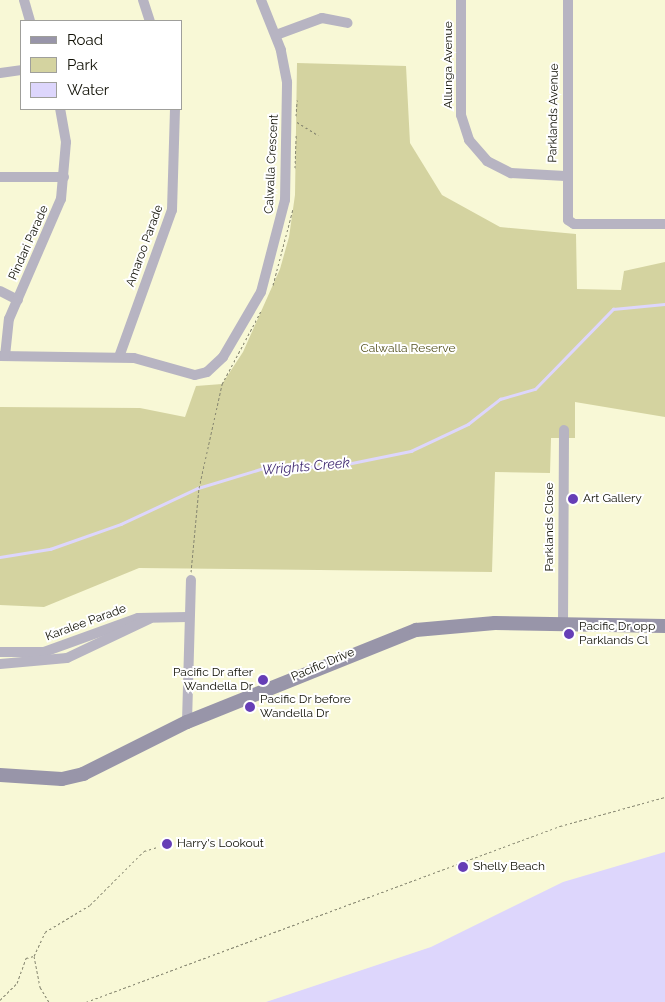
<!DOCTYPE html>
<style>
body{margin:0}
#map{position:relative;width:665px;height:1002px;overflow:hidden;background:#f8f8d6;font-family:Raleway,sans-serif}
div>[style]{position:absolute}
.green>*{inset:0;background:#d4d3a0}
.water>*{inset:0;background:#ddd6fc}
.stream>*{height:2.5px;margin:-1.25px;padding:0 1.25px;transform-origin:1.25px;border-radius:1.25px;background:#ddd6fc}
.path>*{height:1px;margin-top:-0.5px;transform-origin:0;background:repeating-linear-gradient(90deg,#868670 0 2.5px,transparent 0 5px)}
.street>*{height:10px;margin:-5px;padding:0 5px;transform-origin:5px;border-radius:5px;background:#b7b4c2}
.secondary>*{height:14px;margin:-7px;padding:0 7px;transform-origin:7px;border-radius:7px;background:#9895a9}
.dots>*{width:14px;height:14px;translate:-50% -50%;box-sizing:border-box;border:2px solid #fff;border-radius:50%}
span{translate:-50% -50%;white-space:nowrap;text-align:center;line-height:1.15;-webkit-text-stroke:4px #fff;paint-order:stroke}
.street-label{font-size:12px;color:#101005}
.park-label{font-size:12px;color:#545220}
.poi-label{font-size:12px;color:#101005}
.left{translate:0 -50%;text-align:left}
.right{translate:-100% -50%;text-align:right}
.water-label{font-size:14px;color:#422c73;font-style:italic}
.legend{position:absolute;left:20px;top:20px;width:162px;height:90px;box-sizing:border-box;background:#fff;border:1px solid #9f9f9b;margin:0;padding:6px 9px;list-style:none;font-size:15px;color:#101005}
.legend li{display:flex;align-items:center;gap:10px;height:25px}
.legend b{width:25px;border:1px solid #9f9f9b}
</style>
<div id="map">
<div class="green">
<i style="clip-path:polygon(297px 63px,406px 66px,410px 143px,442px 195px,500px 227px,576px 234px,577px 289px,621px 290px,624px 271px,665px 262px,665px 417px,575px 402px,575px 438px,551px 438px,550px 473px,495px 472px,492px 572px,139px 568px,44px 607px,0 605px,0 407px,140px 408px,185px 417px,196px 386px,222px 384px,243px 352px,280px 269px,289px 237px,295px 195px)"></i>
</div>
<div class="water">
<i style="clip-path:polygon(665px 852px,665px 1002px,266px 1002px,431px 947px,563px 882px)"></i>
</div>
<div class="stream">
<i style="left:0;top:557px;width:51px;rotate:-9.1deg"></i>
<i style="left:50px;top:549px;width:75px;rotate:-19.4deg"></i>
<i style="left:121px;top:524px;width:85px;rotate:-25.1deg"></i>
<i style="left:198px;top:488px;width:69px;rotate:-16.9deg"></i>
<i style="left:264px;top:468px;width:73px;rotate:-1.6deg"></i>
<i style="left:337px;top:466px;width:76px;rotate:-11.5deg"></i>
<i style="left:411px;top:451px;width:63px;rotate:-25.3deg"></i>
<i style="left:468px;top:424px;width:41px;rotate:-38deg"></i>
<i style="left:500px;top:399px;width:36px;rotate:-16deg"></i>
<i style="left:535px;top:389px;width:112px;rotate:-45.7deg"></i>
<i style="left:613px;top:309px;width:52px;rotate:-5.5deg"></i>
</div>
<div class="path">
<i style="left:296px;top:116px;width:16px;rotate:-86deg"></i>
<i style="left:297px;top:122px;width:25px;rotate:32deg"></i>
<i style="left:295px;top:168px;width:33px;rotate:-88deg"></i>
<i style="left:273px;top:285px;width:79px;rotate:-75.3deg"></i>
<i style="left:191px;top:572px;width:84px;rotate:-84.6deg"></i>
<i style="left:199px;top:488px;width:107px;rotate:-77.5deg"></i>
<i style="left:222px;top:384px;width:83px;rotate:-61.9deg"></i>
<i style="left:34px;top:956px;width:32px;rotate:79deg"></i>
<i style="left:40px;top:987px;width:17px;rotate:59deg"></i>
<i style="left:0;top:1000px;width:24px;rotate:-45deg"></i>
<i style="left:17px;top:983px;width:27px;rotate:-70deg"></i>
<i style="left:26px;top:958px;width:8px;rotate:-14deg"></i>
<i style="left:34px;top:956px;width:26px;rotate:-65deg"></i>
<i style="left:45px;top:932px;width:52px;rotate:-31deg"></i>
<i style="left:90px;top:905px;width:76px;rotate:-45deg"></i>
<i style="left:144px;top:851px;width:14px;rotate:-17deg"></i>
<i style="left:86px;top:1002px;width:506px;rotate:-20.37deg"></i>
<i style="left:560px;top:826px;width:109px;rotate:-15.4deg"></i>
</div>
<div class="street">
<i style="left:24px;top:0;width:22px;rotate:74deg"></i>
<i style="left:143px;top:0;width:22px;rotate:72deg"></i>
<i style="left:461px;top:0;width:115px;rotate:90deg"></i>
<i style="left:461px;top:115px;width:26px;rotate:72deg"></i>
<i style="left:469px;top:140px;width:28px;rotate:49deg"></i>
<i style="left:487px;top:161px;width:27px;rotate:27deg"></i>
<i style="left:511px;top:173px;width:54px;rotate:3.2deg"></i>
<i style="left:568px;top:0;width:220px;rotate:90deg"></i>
<i style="left:568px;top:220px;width:7px;rotate:34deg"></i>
<i style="left:574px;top:224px;width:91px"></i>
<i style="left:276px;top:35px;width:49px;rotate:-20.3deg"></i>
<i style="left:322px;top:18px;width:26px;rotate:11deg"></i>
<i style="left:0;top:73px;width:21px;rotate:-8deg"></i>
<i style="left:0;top:177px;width:64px"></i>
<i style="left:0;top:291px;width:20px;rotate:27deg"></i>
<i style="left:0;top:356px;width:134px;rotate:0.9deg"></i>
<i style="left:134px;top:358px;width:63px;rotate:15.6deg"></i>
<i style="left:195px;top:375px;width:12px;rotate:-14deg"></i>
<i style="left:207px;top:372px;width:22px;rotate:-43deg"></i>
<i style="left:223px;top:357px;width:75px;rotate:-59.7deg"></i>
<i style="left:261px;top:292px;width:95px;rotate:-75.4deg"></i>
<i style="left:285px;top:200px;width:118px;rotate:-89deg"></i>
<i style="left:287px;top:82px;width:33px;rotate:-101deg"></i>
<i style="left:281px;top:50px;width:54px;rotate:-111.8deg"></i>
<i style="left:5px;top:356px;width:37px;rotate:-84deg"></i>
<i style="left:9px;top:319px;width:131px;rotate:-66.6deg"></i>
<i style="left:61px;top:199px;width:57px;rotate:-85deg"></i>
<i style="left:66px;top:142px;width:34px;rotate:-100deg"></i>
<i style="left:119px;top:357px;width:156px;rotate:-70.2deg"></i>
<i style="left:172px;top:210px;width:101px;rotate:-88.3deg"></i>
<i style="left:563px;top:624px;width:194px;rotate:-89.7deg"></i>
<i style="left:0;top:652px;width:44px"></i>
<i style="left:44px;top:652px;width:100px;rotate:-19.9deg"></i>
<i style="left:138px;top:618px;width:49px;rotate:-1.2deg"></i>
<i style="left:0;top:664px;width:67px;rotate:-5.1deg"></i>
<i style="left:67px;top:658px;width:91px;rotate:-25.4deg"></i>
<i style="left:187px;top:722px;width:142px;rotate:-88.4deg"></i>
</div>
<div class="secondary">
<i style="left:0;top:775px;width:62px;rotate:3.7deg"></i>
<i style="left:62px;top:779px;width:22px;rotate:-13deg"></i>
<i style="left:83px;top:774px;width:116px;rotate:-26.6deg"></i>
<i style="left:187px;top:722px;width:247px;rotate:-21.9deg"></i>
<i style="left:416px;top:630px;width:79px;rotate:-5.1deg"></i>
<i style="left:495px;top:623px;width:170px;rotate:1deg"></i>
</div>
<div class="dots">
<i style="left:573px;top:499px;background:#663eb6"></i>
<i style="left:569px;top:634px;background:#663eb6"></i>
<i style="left:263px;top:680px;background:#663eb6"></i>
<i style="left:250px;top:707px;background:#663eb6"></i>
<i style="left:167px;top:844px;background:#663eb6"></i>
<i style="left:463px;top:867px;background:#663eb6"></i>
</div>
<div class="street-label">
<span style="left:449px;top:65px;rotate:-90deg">Allunga Avenue</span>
<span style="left:554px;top:113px;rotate:-89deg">Parklands Avenue</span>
<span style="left:272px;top:164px;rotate:-87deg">Calwalla Crescent</span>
<span style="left:29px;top:243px;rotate:-66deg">Pindari Parade</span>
<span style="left:145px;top:246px;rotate:-70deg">Amaroo Parade</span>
<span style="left:550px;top:527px;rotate:-90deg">Parklands Close</span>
<span style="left:86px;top:623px;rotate:-20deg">Karalee Parade</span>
<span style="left:323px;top:665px;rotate:-23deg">Pacific Drive</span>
</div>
<div class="park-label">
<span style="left:408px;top:349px">Calwalla Reserve</span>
</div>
<div class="poi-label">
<span class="left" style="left:583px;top:499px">Art Gallery</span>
<span class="left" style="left:579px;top:634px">Pacific Dr opp<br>Parklands Cl</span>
<span class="right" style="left:253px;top:680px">Pacific Dr after<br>Wandella Dr</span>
<span class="left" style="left:260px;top:707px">Pacific Dr before<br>Wandella Dr</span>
<span class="left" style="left:177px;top:844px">Harry's Lookout</span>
<span class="left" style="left:473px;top:867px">Shelly Beach</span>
</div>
<div class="water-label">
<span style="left:306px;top:466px;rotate:-5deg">Wrights Creek</span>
</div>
<ul class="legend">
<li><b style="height:6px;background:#9895a9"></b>Road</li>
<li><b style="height:14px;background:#d4d3a0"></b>Park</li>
<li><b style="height:14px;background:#ddd6fc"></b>Water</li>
</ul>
</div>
